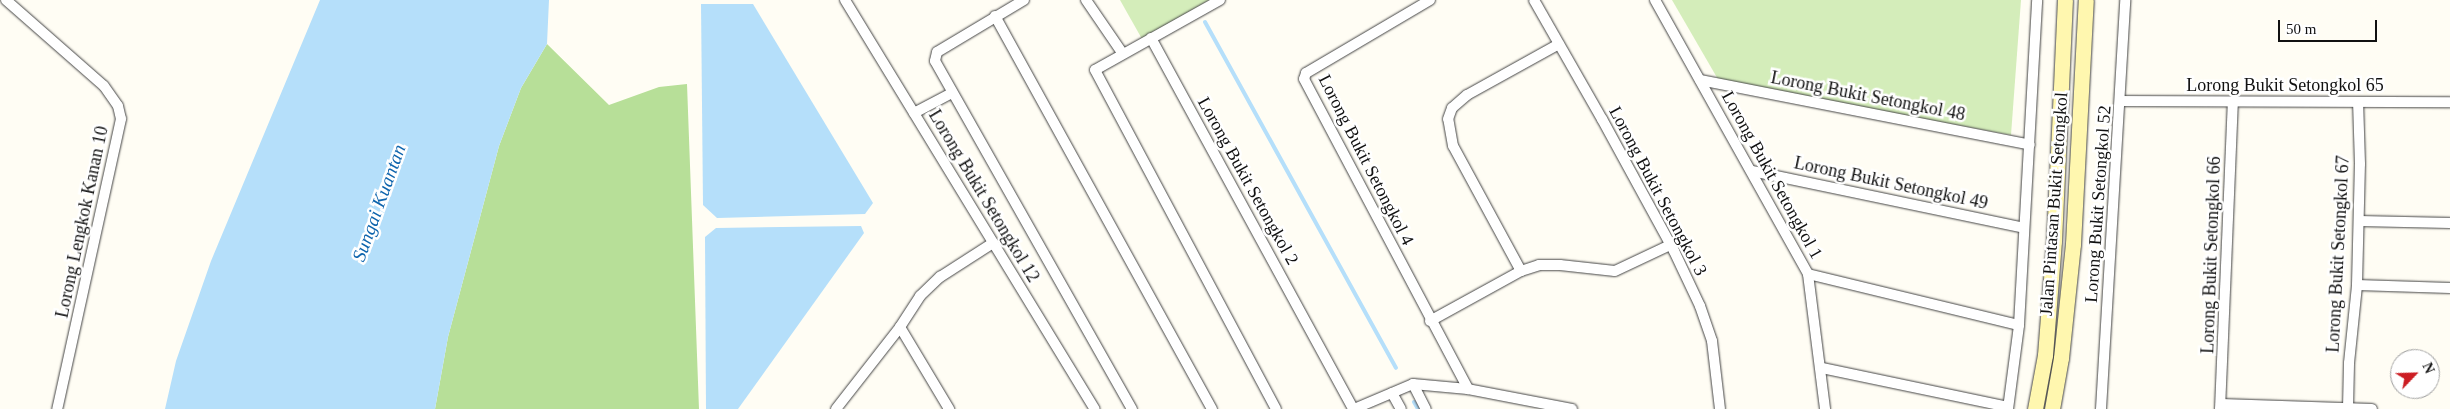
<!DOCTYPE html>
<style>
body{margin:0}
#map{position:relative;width:2450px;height:409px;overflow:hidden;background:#fffdf4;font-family:"Times New Roman",serif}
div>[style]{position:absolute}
.green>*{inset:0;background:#d4edba}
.forest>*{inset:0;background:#b7df98}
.water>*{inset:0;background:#b5dffa}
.stream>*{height:4px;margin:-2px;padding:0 2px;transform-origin:2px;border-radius:2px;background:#b5dffa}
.roads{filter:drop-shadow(0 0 1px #444) drop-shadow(0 0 1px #444)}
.minor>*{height:10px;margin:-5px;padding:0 5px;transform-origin:5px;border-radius:5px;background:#fff}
.secondary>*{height:15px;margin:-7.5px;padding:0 7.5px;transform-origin:7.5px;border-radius:7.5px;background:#fff7af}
span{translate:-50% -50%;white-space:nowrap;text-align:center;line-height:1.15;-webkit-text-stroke:5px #fff;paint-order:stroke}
.street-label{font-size:18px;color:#111}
.water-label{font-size:19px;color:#0f65ad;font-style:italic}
.north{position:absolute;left:2390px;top:349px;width:50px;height:50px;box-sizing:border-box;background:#fff;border:1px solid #a0a0a0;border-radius:50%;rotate:66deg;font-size:14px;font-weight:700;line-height:20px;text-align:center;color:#111}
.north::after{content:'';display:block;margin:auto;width:18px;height:22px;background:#cc1d23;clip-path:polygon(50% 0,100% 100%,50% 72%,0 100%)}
.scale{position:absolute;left:2278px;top:20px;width:99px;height:22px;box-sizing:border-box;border:2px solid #111;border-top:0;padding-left:6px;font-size:15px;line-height:18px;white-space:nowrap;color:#111;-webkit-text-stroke:4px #fff;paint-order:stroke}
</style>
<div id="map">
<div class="green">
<i style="clip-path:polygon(1120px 0,1209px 0,1142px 39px)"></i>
<i style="clip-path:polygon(1672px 0,2021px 0,2011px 135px,1719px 81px)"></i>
</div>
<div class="forest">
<i style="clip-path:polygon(547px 44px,609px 105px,659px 87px,687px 84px,699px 409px,435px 409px,448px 337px,499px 146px,521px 88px)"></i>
</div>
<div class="water">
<i style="clip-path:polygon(320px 0,549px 0,547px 44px,521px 88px,499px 146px,448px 337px,435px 409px,165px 409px,176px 361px,211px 261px)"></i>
<i style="clip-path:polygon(701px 4px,753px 4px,873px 203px,865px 214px,717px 218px,703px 205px)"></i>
<i style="clip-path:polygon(861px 226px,864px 233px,738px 409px,706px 409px,705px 237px,716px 228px)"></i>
</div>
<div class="stream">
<i style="left:1205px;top:22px;width:395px;rotate:61.1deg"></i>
<i style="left:1414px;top:402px;width:8px;rotate:60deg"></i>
</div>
<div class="roads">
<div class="minor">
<i style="left:6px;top:0;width:130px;rotate:41.3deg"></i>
<i style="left:104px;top:86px;width:24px;rotate:55deg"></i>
<i style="left:118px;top:106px;width:13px;rotate:77deg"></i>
<i style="left:121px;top:119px;width:297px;rotate:102.4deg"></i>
<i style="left:845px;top:0;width:479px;rotate:58.6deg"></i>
<i style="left:1024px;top:0;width:101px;rotate:149.1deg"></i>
<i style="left:937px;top:52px;width:9px;rotate:103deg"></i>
<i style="left:935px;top:61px;width:400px;rotate:60.5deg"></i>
<i style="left:1086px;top:0;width:65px;rotate:55.6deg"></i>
<i style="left:1220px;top:0;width:143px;rotate:150.8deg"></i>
<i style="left:1095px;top:70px;width:384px;rotate:61.9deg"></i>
<i style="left:1430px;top:0;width:144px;rotate:149.5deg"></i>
<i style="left:1306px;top:73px;width:6px;rotate:108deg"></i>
<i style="left:1304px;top:79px;width:351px;rotate:62.1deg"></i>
<i style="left:1534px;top:0;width:137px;rotate:60.3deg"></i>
<i style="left:1602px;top:119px;width:150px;rotate:61.4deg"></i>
<i style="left:1674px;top:251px;width:61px;rotate:64.7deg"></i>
<i style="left:1700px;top:306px;width:37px;rotate:71deg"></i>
<i style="left:1712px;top:341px;width:68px;rotate:83.3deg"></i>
<i style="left:1655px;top:0;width:314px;rotate:60.8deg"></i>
<i style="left:1808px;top:274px;width:136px;rotate:82.8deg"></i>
<i style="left:995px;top:16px;width:449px;rotate:61.1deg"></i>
<i style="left:1151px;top:38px;width:422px;rotate:61.4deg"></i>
<i style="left:1700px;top:80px;width:336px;rotate:11.1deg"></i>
<i style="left:2121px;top:101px;width:329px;rotate:0.2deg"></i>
<i style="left:914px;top:113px;width:43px;rotate:-27.8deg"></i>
<i style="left:1752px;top:171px;width:278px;rotate:11.8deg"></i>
<i style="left:2359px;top:221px;width:91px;rotate:1.3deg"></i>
<i style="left:1521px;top:271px;width:142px;rotate:-118.5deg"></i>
<i style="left:1453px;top:146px;width:27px;rotate:-100deg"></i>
<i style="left:1448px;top:119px;width:12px;rotate:-70deg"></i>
<i style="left:1452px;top:108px;width:20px;rotate:-41deg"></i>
<i style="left:1467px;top:95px;width:105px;rotate:-29deg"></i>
<i style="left:1808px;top:274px;width:217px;rotate:13.6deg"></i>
<i style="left:2357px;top:285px;width:93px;rotate:1.8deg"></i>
<i style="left:1430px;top:321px;width:104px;rotate:-28.8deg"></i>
<i style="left:1521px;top:271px;width:19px;rotate:-18deg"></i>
<i style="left:1539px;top:265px;width:21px"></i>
<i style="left:1560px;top:265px;width:55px;rotate:6.2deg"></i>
<i style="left:1615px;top:271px;width:61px;rotate:-25.3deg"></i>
<i style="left:900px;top:327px;width:96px;rotate:59.1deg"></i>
<i style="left:1822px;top:368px;width:190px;rotate:11.8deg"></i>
<i style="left:1413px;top:384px;width:28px;rotate:63deg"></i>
<i style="left:1392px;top:393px;width:18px;rotate:61deg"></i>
<i style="left:2221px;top:404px;width:151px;rotate:1.9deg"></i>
<i style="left:2348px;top:408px;width:45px;rotate:-88.7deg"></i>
<i style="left:2349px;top:363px;width:78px;rotate:-84.1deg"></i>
<i style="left:2357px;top:285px;width:121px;rotate:-88.6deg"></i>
<i style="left:2360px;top:164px;width:62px;rotate:-91.8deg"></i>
<i style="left:836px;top:409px;width:104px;rotate:-52deg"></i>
<i style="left:900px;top:327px;width:37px;rotate:-57deg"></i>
<i style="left:920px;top:296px;width:28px;rotate:-44deg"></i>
<i style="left:940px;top:277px;width:63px;rotate:-32.7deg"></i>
<i style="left:1354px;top:409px;width:64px;rotate:-23deg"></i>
<i style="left:1413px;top:384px;width:55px;rotate:5.2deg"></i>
<i style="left:1468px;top:389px;width:106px;rotate:10.9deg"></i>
<i style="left:2008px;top:409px;width:85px;rotate:-82.5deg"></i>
<i style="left:2019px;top:325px;width:325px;rotate:-86.8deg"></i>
<i style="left:2101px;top:409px;width:410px;rotate:-86.6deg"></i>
<i style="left:2220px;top:409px;width:307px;rotate:-87.6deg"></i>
</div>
<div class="secondary">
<i style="left:2035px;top:409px;width:55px;rotate:-79.5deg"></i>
<i style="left:2045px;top:355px;width:114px;rotate:-85.5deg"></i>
<i style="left:2054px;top:241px;width:241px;rotate:-87.4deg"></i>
<i style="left:2052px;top:409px;width:52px;rotate:-80deg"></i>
<i style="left:2061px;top:358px;width:115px;rotate:-84deg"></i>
<i style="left:2073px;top:244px;width:244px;rotate:-87deg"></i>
</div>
</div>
<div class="street-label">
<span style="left:2285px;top:85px">Lorong Bukit Setongkol 65</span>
<span style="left:1868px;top:96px;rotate:11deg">Lorong Bukit Setongkol 48</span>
<span style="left:1366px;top:160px;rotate:63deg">Lorong Bukit Setongkol 4</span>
<span style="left:1772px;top:175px;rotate:61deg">Lorong Bukit Setongkol 1</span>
<span style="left:1248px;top:181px;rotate:61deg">Lorong Bukit Setongkol 2</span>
<span style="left:1891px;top:183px;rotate:12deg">Lorong Bukit Setongkol 49</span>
<span style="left:1658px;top:191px;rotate:62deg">Lorong Bukit Setongkol 3</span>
<span style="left:984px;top:196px;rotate:59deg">Lorong Bukit Setongkol 12</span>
<span style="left:2054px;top:204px;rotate:-86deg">Jalan Pintasan Bukit Setongkol</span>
<span style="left:2098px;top:204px;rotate:-86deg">Lorong Bukit Setongkol 52</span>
<span style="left:82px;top:222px;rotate:-78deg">Lorong Lengkok Kanan 10</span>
<span style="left:2338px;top:254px;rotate:-87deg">Lorong Bukit Setongkol 67</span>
<span style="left:2211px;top:255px;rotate:-88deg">Lorong Bukit Setongkol 66</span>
</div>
<div class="water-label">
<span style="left:379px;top:203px;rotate:-70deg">Sungai Kuantan</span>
</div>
<div class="north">N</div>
<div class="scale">50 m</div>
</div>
